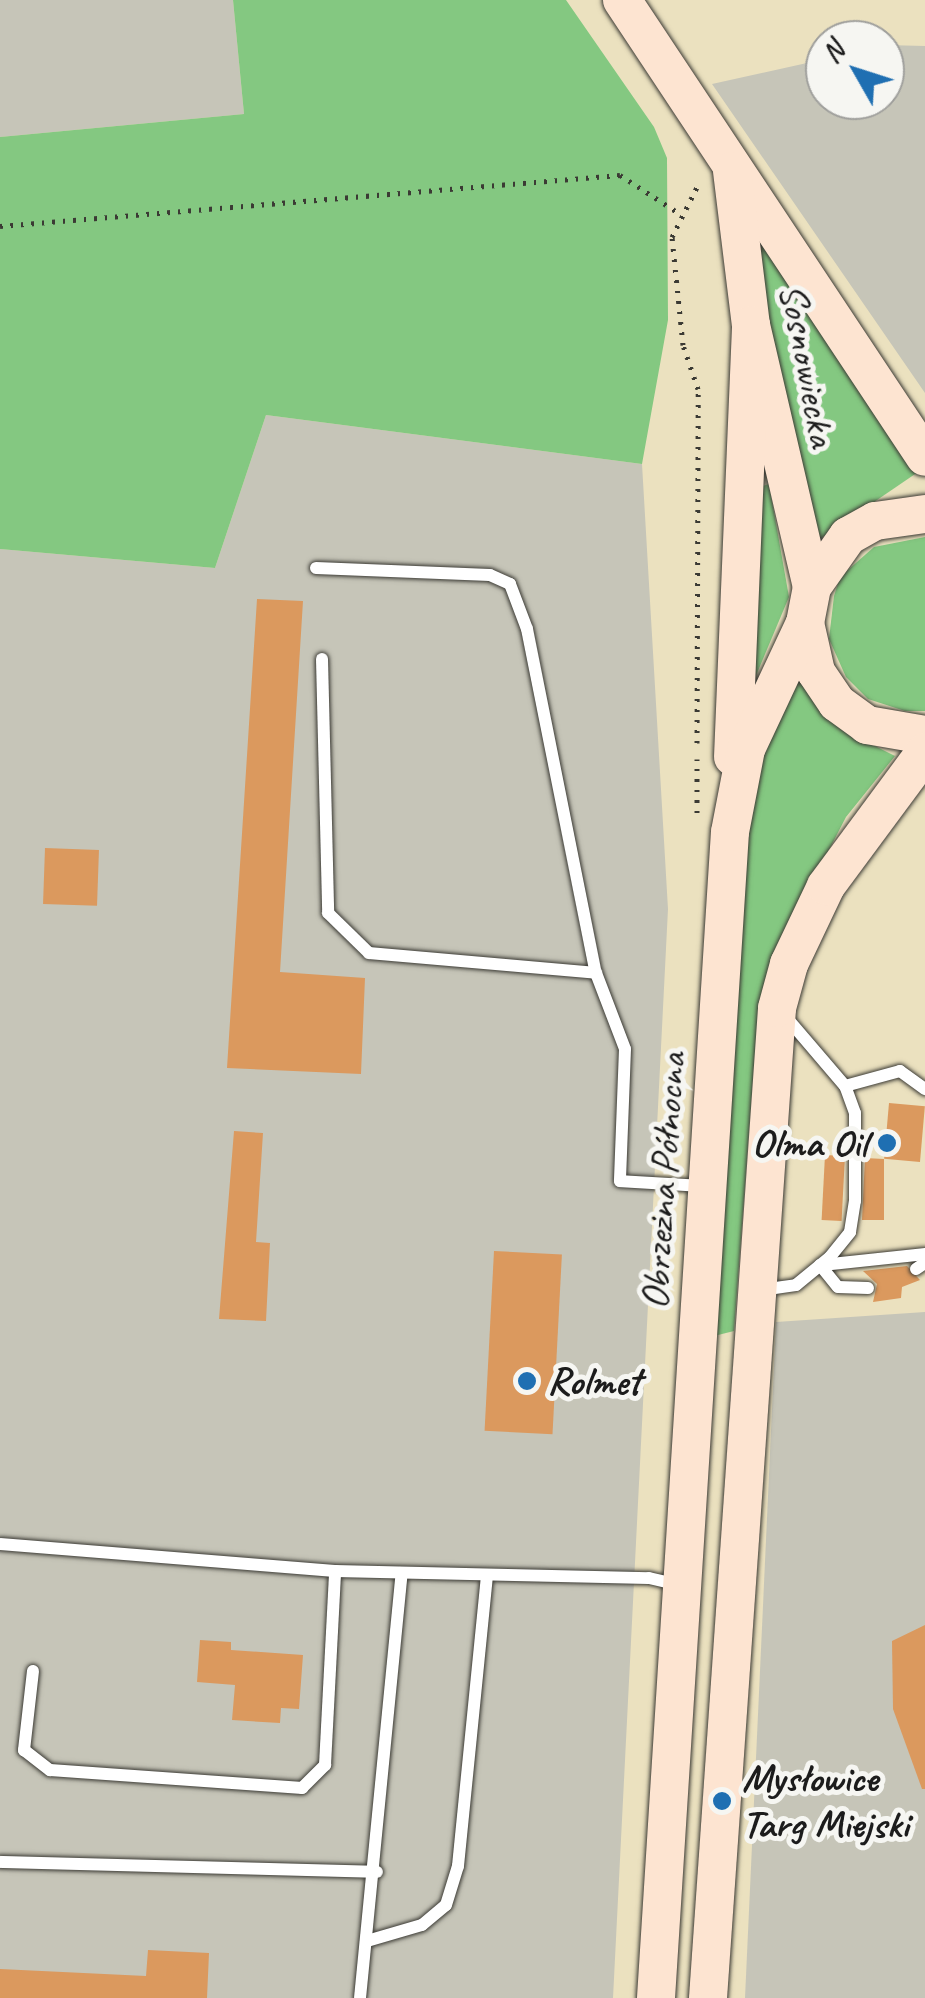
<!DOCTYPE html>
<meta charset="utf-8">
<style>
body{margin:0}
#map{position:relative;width:925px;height:1998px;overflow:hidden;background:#ebe1bf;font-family:Caveat,sans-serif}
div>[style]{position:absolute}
.industrial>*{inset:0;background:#c6c5b8}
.green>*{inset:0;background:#84c881}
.building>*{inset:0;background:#db995e;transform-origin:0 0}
.path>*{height:5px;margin-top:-2.5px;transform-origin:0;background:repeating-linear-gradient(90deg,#3b3a34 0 2.5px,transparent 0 10.5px)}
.roads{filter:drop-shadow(0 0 2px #3b3a34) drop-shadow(0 0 2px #3b3a34)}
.lane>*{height:12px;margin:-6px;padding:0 6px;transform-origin:6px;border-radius:6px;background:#fff}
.secondary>*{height:38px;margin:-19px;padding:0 19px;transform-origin:19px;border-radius:19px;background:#fde4d1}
.dots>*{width:28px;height:28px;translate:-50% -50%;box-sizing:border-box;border:5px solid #f6f6f2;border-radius:50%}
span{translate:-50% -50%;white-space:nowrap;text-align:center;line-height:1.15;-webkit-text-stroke:10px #f6f6f2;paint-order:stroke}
.street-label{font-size:40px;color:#1c1c1c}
.poi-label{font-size:40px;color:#1c1c1c;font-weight:700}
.right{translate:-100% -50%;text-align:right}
.left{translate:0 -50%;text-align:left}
.north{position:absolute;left:805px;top:20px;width:100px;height:100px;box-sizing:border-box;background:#f6f6f2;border:2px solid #9f9f9c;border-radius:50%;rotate:309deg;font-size:28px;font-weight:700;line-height:40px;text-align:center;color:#1c1c1c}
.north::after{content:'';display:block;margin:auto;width:35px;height:45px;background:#1f6fb2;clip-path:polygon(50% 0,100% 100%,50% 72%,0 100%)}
</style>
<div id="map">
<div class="industrial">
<i style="clip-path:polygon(0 0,233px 0,244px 114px,0 137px)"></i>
<i style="clip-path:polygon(885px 45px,925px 46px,925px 393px,712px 84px,825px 59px,825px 100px,885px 100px)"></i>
<i style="clip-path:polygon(266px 415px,642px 464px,668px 909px,613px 1998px,0 1998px,0 549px,215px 568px)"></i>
<i style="clip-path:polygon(925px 1312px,925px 1998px,745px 1998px,776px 1322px)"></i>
</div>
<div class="green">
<i style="clip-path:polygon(233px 0,566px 0,654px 127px,667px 158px,668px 320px,642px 464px,266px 415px,215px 568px,0 549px,0 137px,244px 114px)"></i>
<i style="clip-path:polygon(759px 230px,921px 470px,811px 545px,752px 234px)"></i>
<i style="clip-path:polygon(769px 484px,789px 597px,752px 685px,757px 488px)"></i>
<i style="clip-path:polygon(925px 537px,925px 711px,905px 711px,868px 699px,846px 677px,829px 639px,834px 596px,840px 577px,874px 547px)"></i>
<i style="clip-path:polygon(798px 675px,861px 739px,895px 756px,846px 817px,773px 958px,758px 1013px,734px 1331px,714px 1336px,751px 804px,769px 735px)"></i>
</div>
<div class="building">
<i style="clip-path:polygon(257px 599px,303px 601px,280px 972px,365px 978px,361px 1074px,227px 1068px)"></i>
<i style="left:45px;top:848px;width:54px;height:56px;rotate:2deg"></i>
<i style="left:889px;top:1103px;width:36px;height:56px;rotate:5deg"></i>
<i style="clip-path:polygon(234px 1131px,263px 1133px,256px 1242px,270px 1243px,266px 1321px,219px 1319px)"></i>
<i style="left:825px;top:1155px;width:20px;height:65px;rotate:3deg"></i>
<i style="clip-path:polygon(865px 1158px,884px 1159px,884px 1220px,862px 1220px)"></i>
<i style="left:494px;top:1251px;width:68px;height:180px;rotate:3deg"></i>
<i style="clip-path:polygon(907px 1266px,920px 1280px,902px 1287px,901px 1298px,873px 1302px,877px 1284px,863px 1271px)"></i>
<i style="clip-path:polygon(925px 1625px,925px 1789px,922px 1789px,893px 1709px,892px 1641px)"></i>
<i style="clip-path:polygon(200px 1640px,231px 1642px,231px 1650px,303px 1655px,299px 1709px,281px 1708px,280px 1723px,232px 1720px,235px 1685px,197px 1682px)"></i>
<i style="clip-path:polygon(148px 1950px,209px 1953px,207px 1998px,0 1998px,0 1969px,146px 1976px)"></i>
</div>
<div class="path">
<i style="left:0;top:226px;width:622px;rotate:-4.7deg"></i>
<i style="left:620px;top:175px;width:72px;rotate:33deg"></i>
<i style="left:697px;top:743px;width:354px;rotate:-89.8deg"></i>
<i style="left:698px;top:389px;width:46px;rotate:-108.8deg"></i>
<i style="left:683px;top:345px;width:109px;rotate:-95.8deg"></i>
<i style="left:672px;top:237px;width:60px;rotate:-63.4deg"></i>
<i style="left:697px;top:813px;width:54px;rotate:-90deg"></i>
<i style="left:674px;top:1147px;width:99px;rotate:-86.5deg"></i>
</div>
<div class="roads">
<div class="lane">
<i style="left:316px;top:568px;width:174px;rotate:2.3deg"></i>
<i style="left:490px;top:575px;width:22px;rotate:24deg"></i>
<i style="left:510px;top:584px;width:48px;rotate:69.3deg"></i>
<i style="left:527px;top:629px;width:351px;rotate:78.7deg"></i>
<i style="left:322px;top:659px;width:254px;rotate:88.6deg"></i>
<i style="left:328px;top:913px;width:57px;rotate:44.3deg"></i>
<i style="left:369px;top:953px;width:228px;rotate:5deg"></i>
<i style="left:596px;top:973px;width:81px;rotate:69.1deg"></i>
<i style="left:625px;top:1049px;width:132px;rotate:92.2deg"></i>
<i style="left:620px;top:1181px;width:85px;rotate:3.4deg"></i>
<i style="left:845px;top:1086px;width:57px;rotate:-15.3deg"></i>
<i style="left:900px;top:1071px;width:31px;rotate:36deg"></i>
<i style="left:820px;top:1265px;width:28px;rotate:51deg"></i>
<i style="left:838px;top:1287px;width:30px;rotate:2deg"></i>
<i style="left:822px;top:1265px;width:104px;rotate:-6.1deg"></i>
<i style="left:916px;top:1269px;width:11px;rotate:-34deg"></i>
<i style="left:761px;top:1290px;width:35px;rotate:-8deg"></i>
<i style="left:796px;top:1285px;width:44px;rotate:-39.5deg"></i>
<i style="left:830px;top:1257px;width:32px;rotate:-51deg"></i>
<i style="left:850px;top:1232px;width:31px;rotate:-81deg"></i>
<i style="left:855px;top:1201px;width:88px;rotate:-90deg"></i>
<i style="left:855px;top:1113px;width:29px;rotate:-110deg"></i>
<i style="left:845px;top:1086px;width:91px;rotate:-130.5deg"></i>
<i style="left:0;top:1544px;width:336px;rotate:4.6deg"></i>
<i style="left:335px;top:1571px;width:314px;rotate:1.3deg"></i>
<i style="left:649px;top:1578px;width:31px;rotate:13deg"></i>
<i style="left:33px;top:1671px;width:80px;rotate:96.5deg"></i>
<i style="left:24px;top:1750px;width:33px;rotate:38deg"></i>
<i style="left:50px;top:1770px;width:253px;rotate:4.1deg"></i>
<i style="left:302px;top:1788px;width:33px;rotate:-45deg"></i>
<i style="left:325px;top:1765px;width:194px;rotate:-87deg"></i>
<i style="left:0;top:1862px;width:377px;rotate:1.5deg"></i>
<i style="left:367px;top:1941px;width:57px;rotate:-16.2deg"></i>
<i style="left:422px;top:1925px;width:31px;rotate:-40deg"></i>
<i style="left:446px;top:1905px;width:41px;rotate:-72.9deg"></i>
<i style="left:458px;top:1866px;width:292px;rotate:-84.3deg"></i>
<i style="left:360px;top:1998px;width:427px;rotate:-84.4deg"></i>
</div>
<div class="secondary">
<i style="left:622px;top:0;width:548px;rotate:56.45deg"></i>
<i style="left:732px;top:171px;width:155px;rotate:83deg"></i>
<i style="left:751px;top:325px;width:269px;rotate:76.9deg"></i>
<i style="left:925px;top:514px;width:50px;rotate:172deg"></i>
<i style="left:875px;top:521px;width:31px;rotate:151deg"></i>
<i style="left:848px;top:536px;width:62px;rotate:125.2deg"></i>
<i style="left:812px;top:587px;width:37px;rotate:101deg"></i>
<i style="left:805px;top:623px;width:50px;rotate:77.3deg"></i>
<i style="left:816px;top:672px;width:37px;rotate:56deg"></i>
<i style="left:837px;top:703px;width:37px;rotate:36deg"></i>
<i style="left:867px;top:725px;width:59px;rotate:9.8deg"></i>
<i style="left:733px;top:757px;width:432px;rotate:-87.6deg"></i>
<i style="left:656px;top:1998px;width:1168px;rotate:-86.37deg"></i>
<i style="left:730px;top:832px;width:85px;rotate:-79.1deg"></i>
<i style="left:746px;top:749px;width:139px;rotate:-64.9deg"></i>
<i style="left:708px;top:1998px;width:992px;rotate:-86.01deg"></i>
<i style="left:777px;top:1008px;width:46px;rotate:-74.7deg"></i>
<i style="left:789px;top:964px;width:86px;rotate:-64.6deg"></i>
<i style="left:826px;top:886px;width:167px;rotate:-53.5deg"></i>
</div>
</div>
<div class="dots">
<i style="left:887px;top:1143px;background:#1f6fb2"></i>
<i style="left:527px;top:1381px;background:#1f6fb2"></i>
<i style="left:722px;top:1801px;background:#1f6fb2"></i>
</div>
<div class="street-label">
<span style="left:808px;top:365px;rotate:79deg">Sosnowiecka</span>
<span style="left:663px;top:1181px;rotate:-86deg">Obrzeżna Północna</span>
</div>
<div class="poi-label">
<span class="right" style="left:867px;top:1143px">Olma Oil</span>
<span class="left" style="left:547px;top:1381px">Rolmet</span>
<span class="left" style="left:742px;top:1801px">Mysłowice<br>Targ Miejski</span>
</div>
<div class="north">N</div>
</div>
